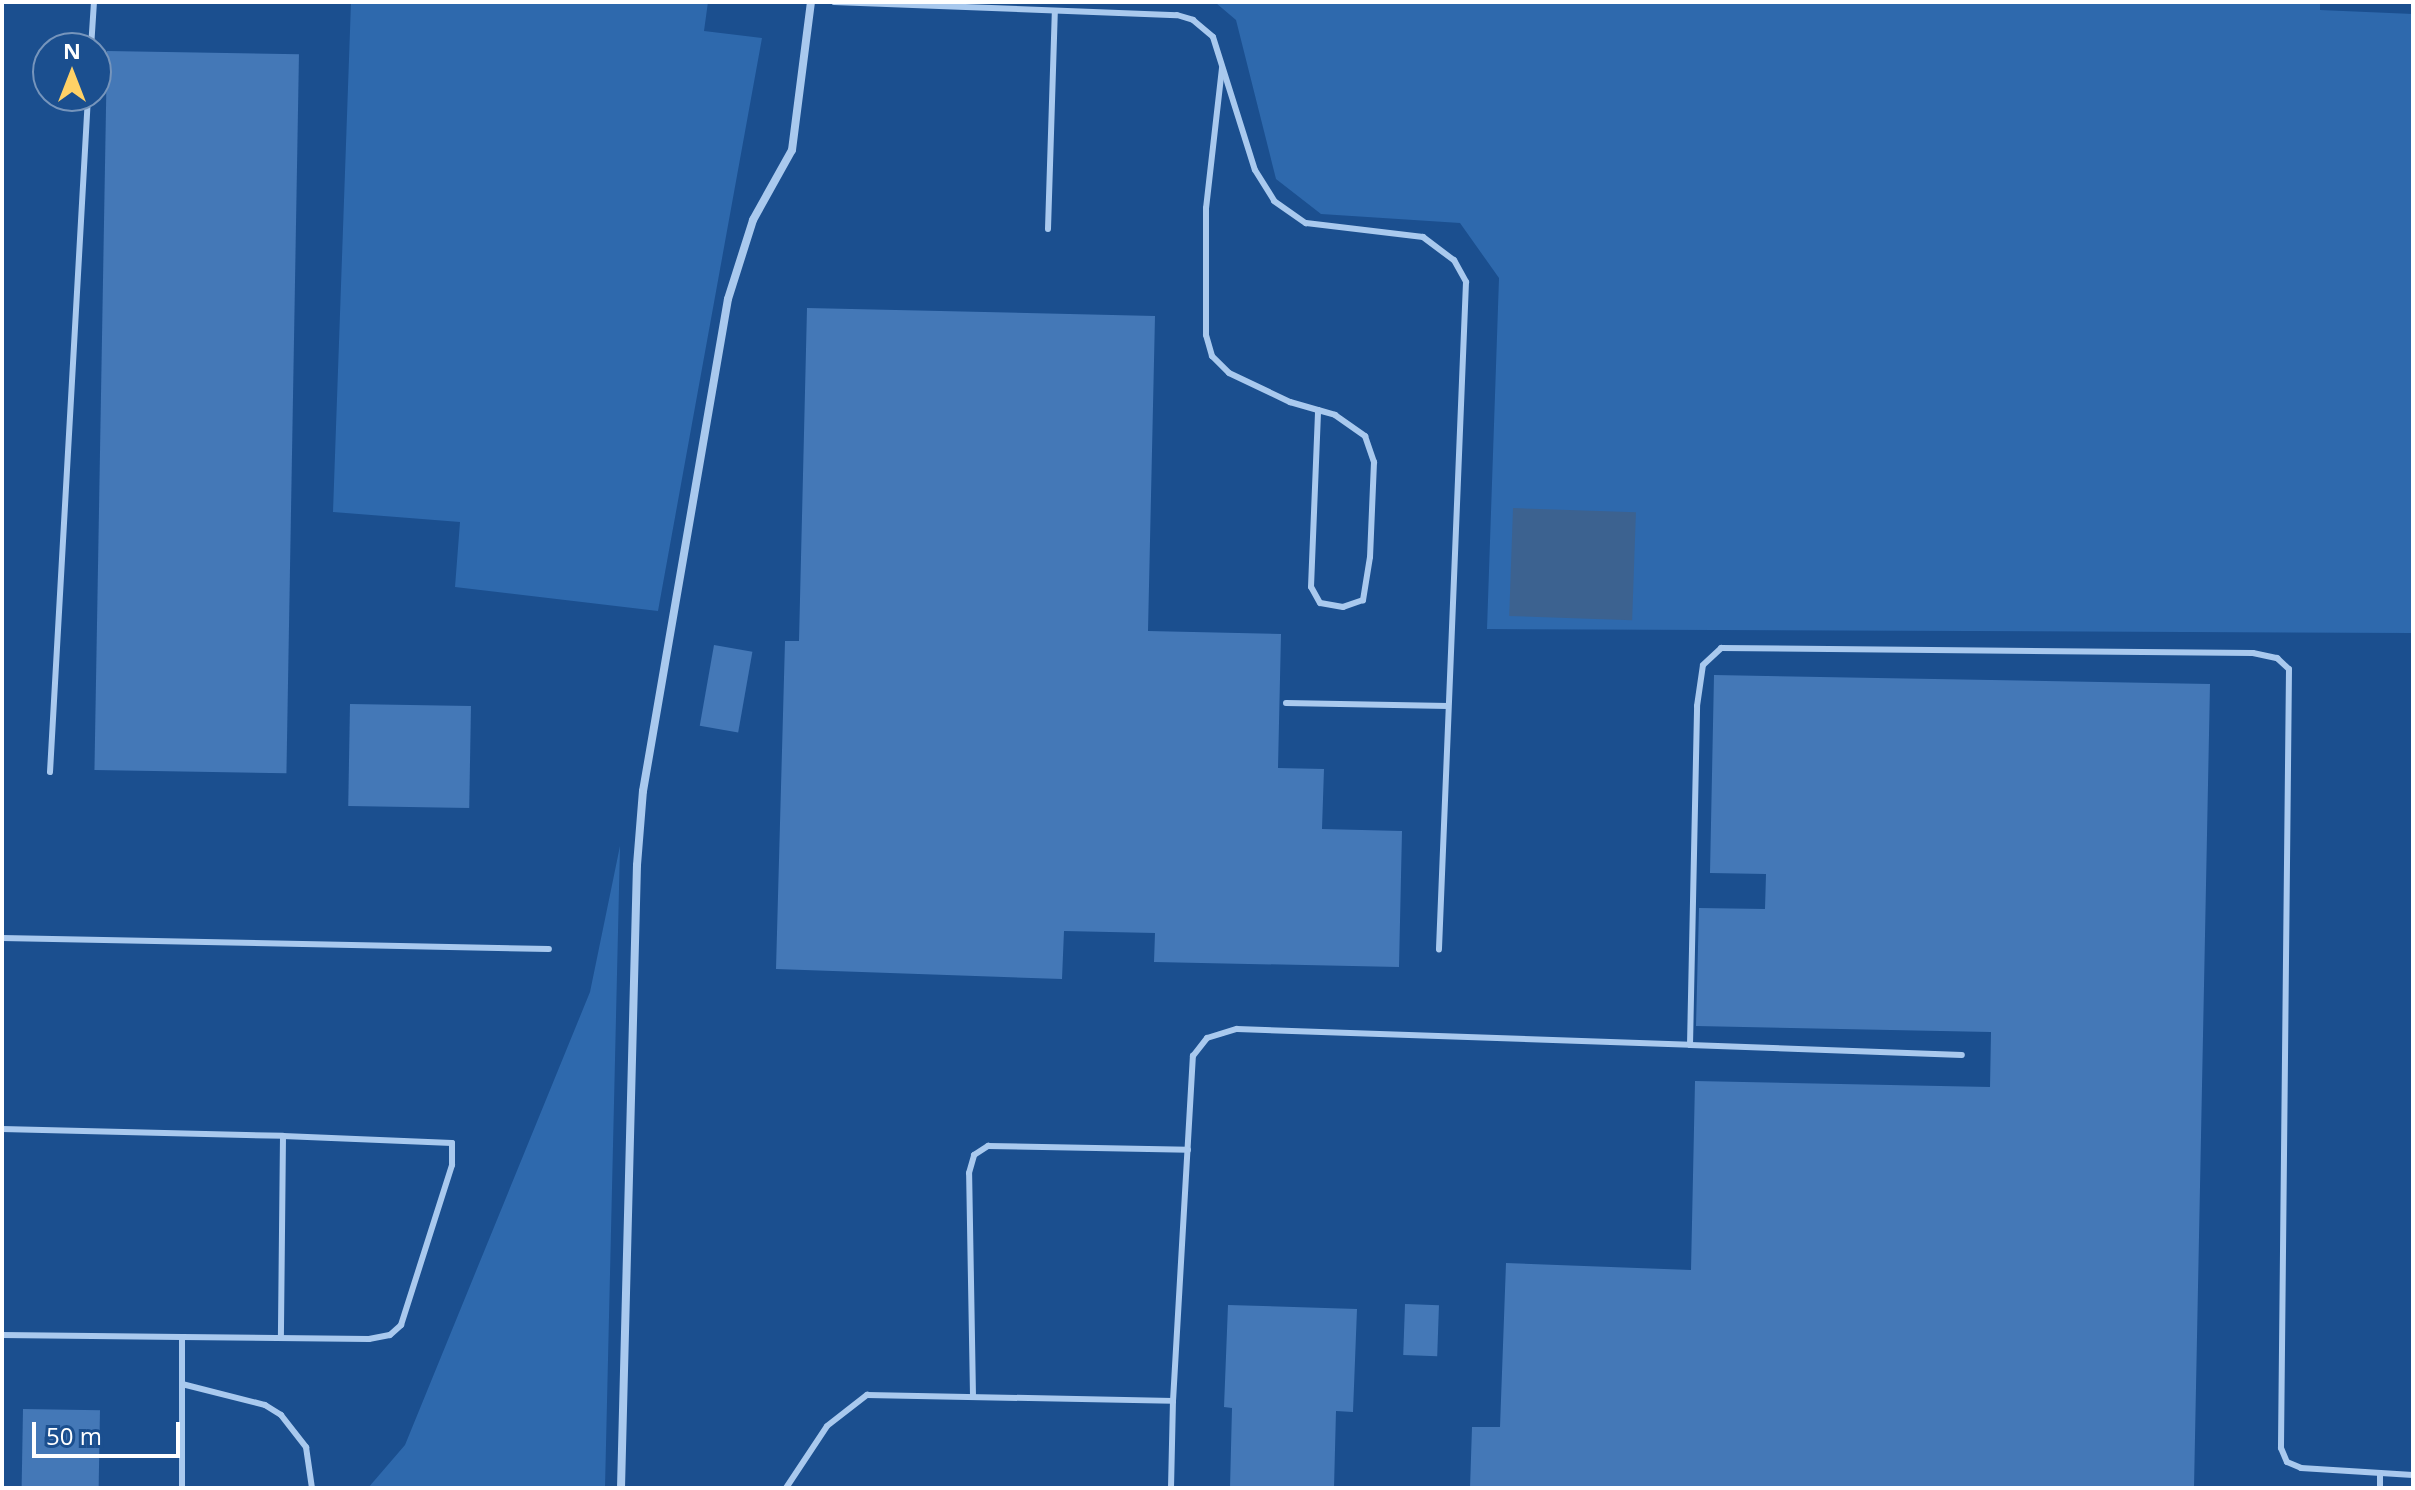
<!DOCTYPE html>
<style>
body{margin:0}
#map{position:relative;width:2415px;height:1490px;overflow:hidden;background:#1b4f8f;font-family:"Open Sans",sans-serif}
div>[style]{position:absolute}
.green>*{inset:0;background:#2e69ad}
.water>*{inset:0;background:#3c6290;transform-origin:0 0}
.building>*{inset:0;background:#4478b7;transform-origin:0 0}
.service>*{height:6px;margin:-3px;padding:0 3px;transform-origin:3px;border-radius:3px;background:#a9c9ee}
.minor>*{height:8px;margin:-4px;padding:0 4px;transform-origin:4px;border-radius:4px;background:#a9c9ee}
span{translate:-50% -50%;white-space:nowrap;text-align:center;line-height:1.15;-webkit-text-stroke:8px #1b4f8f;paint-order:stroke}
.frame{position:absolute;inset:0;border:4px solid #fff;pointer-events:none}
.north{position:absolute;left:32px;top:32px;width:80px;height:80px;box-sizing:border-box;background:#1b4f8f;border:2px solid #7695bc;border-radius:50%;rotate:0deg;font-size:22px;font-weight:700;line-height:32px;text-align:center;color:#fff}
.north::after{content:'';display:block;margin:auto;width:28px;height:36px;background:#ffd166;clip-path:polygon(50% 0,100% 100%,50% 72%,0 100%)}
.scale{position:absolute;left:32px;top:1422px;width:148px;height:36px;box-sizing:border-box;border:4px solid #fff;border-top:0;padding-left:10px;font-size:24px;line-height:28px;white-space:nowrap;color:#fff;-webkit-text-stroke:6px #1b4f8f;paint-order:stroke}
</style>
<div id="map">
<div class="green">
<i style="clip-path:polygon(351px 2px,708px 2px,704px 31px,762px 38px,658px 611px,455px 587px,460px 522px,333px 512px)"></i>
<i style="clip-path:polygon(1202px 2px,2320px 2px,2320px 10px,2413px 14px,2413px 633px,1487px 629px,1499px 278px,1460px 223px,1321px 214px,1276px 179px,1236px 20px,1216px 3px)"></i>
<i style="clip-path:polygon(620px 846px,605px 1488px,368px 1488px,405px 1445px,590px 992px)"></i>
</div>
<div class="water">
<i style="left:1513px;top:508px;width:123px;height:108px;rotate:2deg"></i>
</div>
<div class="building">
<i style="left:107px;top:51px;width:192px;height:719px;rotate:1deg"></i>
<i style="clip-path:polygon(807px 308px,1155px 316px,1148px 631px,1281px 634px,1278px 768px,1324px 769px,1322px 829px,1402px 831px,1399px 967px,1154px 962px,1155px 933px,1064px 931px,1062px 979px,776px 969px,785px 641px,799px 641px)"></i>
<i style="left:714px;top:645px;width:39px;height:82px;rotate:10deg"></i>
<i style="clip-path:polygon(1714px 675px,2210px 684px,2194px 1488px,1470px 1488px,1472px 1427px,1500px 1427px,1506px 1263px,1691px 1270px,1695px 1081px,1990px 1087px,1991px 1032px,1696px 1026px,1699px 908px,1765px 909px,1766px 874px,1710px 873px)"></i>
<i style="left:350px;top:704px;width:121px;height:102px;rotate:1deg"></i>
<i style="left:1405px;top:1304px;width:34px;height:51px;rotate:2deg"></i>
<i style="clip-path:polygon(1228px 1305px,1357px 1309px,1353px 1412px,1336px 1411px,1334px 1488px,1230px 1488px,1232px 1408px,1224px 1407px)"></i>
<i style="left:23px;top:1409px;width:77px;height:79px;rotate:1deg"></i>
</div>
<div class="service">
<i style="left:834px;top:2px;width:343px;rotate:2.2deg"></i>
<i style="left:1177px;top:15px;width:17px;rotate:17deg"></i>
<i style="left:1193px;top:20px;width:26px;rotate:40deg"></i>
<i style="left:1213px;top:37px;width:139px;rotate:72.5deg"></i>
<i style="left:1255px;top:170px;width:36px;rotate:58deg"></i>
<i style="left:1274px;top:201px;width:39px;rotate:35deg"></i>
<i style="left:1306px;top:223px;width:118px;rotate:6.8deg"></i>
<i style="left:1423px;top:237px;width:39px;rotate:37deg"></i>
<i style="left:1454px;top:260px;width:25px;rotate:61deg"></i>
<i style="left:1466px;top:282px;width:668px;rotate:92.32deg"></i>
<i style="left:91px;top:48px;width:46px;rotate:-86.3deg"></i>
<i style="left:1222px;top:68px;width:141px;rotate:96.5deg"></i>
<i style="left:1206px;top:208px;width:127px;rotate:90deg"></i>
<i style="left:1206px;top:335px;width:22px;rotate:74deg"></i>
<i style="left:1212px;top:356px;width:24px;rotate:45deg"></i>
<i style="left:1229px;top:373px;width:68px;rotate:25.4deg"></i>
<i style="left:1290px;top:402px;width:29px;rotate:16deg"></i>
<i style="left:1318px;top:410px;width:18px;rotate:16deg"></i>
<i style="left:1335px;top:415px;width:37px;rotate:35deg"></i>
<i style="left:1365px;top:436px;width:28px;rotate:71deg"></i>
<i style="left:1374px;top:462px;width:95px;rotate:92.4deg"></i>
<i style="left:1370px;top:557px;width:44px;rotate:99.2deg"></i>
<i style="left:1363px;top:600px;width:21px;rotate:161deg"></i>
<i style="left:1343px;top:607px;width:23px;rotate:-170deg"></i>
<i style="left:1320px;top:603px;width:18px;rotate:-119deg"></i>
<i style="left:1311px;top:587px;width:177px;rotate:-87.7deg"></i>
<i style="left:1048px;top:229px;width:217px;rotate:-88.2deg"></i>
<i style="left:1286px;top:703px;width:162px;rotate:1.1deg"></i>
<i style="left:50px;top:772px;width:677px;rotate:-86.78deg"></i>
<i style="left:2px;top:938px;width:547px;rotate:1.15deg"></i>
<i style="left:1690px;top:1045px;width:272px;rotate:2.1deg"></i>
<i style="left:2px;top:1129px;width:281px;rotate:1.4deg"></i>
<i style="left:283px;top:1136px;width:202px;rotate:90.6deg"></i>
<i style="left:2px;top:1335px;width:180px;rotate:0.6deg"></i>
<i style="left:182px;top:1337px;width:151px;rotate:90deg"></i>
<i style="left:182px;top:1337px;width:187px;rotate:0.6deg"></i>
<i style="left:369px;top:1339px;width:21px;rotate:-11deg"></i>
<i style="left:390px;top:1335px;width:15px;rotate:-42deg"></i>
<i style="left:401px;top:1325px;width:168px;rotate:-72.3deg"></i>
<i style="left:452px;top:1165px;width:22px;rotate:-90deg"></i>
<i style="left:452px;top:1143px;width:169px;rotate:-177.6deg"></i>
<i style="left:182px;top:1384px;width:86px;rotate:14.2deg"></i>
<i style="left:265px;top:1405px;width:19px;rotate:32deg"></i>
<i style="left:281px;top:1415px;width:41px;rotate:52deg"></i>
<i style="left:306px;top:1447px;width:41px;rotate:81.7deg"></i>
<i style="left:973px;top:1396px;width:223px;rotate:-91deg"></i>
<i style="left:969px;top:1173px;width:19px;rotate:-74deg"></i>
<i style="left:974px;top:1155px;width:17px;rotate:-33deg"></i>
<i style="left:988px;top:1146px;width:200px;rotate:1.1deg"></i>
<i style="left:786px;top:1488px;width:74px;rotate:-56.5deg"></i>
<i style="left:827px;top:1426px;width:51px;rotate:-37.8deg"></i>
<i style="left:867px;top:1395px;width:306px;rotate:1.1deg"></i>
<i style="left:1173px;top:1401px;width:346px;rotate:-86.7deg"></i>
<i style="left:1193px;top:1056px;width:23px;rotate:-52deg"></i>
<i style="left:1207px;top:1038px;width:31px;rotate:-17deg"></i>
<i style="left:1237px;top:1029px;width:453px;rotate:2deg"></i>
<i style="left:1690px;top:1045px;width:339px;rotate:-88.8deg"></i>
<i style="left:1697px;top:706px;width:41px;rotate:-81.7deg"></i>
<i style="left:1703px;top:665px;width:25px;rotate:-43deg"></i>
<i style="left:1721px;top:648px;width:532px;rotate:0.54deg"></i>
<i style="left:2253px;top:653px;width:25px;rotate:12deg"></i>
<i style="left:2277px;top:658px;width:16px;rotate:43deg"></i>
<i style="left:2289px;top:669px;width:779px;rotate:90.59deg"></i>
<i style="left:2281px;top:1448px;width:15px;rotate:67deg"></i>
<i style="left:2287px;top:1462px;width:15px;rotate:23deg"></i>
<i style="left:2301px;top:1468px;width:112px;rotate:3.6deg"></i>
<i style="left:1171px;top:1488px;width:87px;rotate:-88.7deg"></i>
<i style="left:2380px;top:1488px;width:15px;rotate:-90deg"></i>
</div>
<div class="minor">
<i style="left:621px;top:1488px;width:623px;rotate:-88.53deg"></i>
<i style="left:637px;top:865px;width:74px;rotate:-85.4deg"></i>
<i style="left:643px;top:791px;width:499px;rotate:-80.2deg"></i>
<i style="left:728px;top:299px;width:83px;rotate:-72.4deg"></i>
<i style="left:753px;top:220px;width:80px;rotate:-60.9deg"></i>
<i style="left:792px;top:150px;width:149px;rotate:-82.7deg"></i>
</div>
<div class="frame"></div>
<div class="north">N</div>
<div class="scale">50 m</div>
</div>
